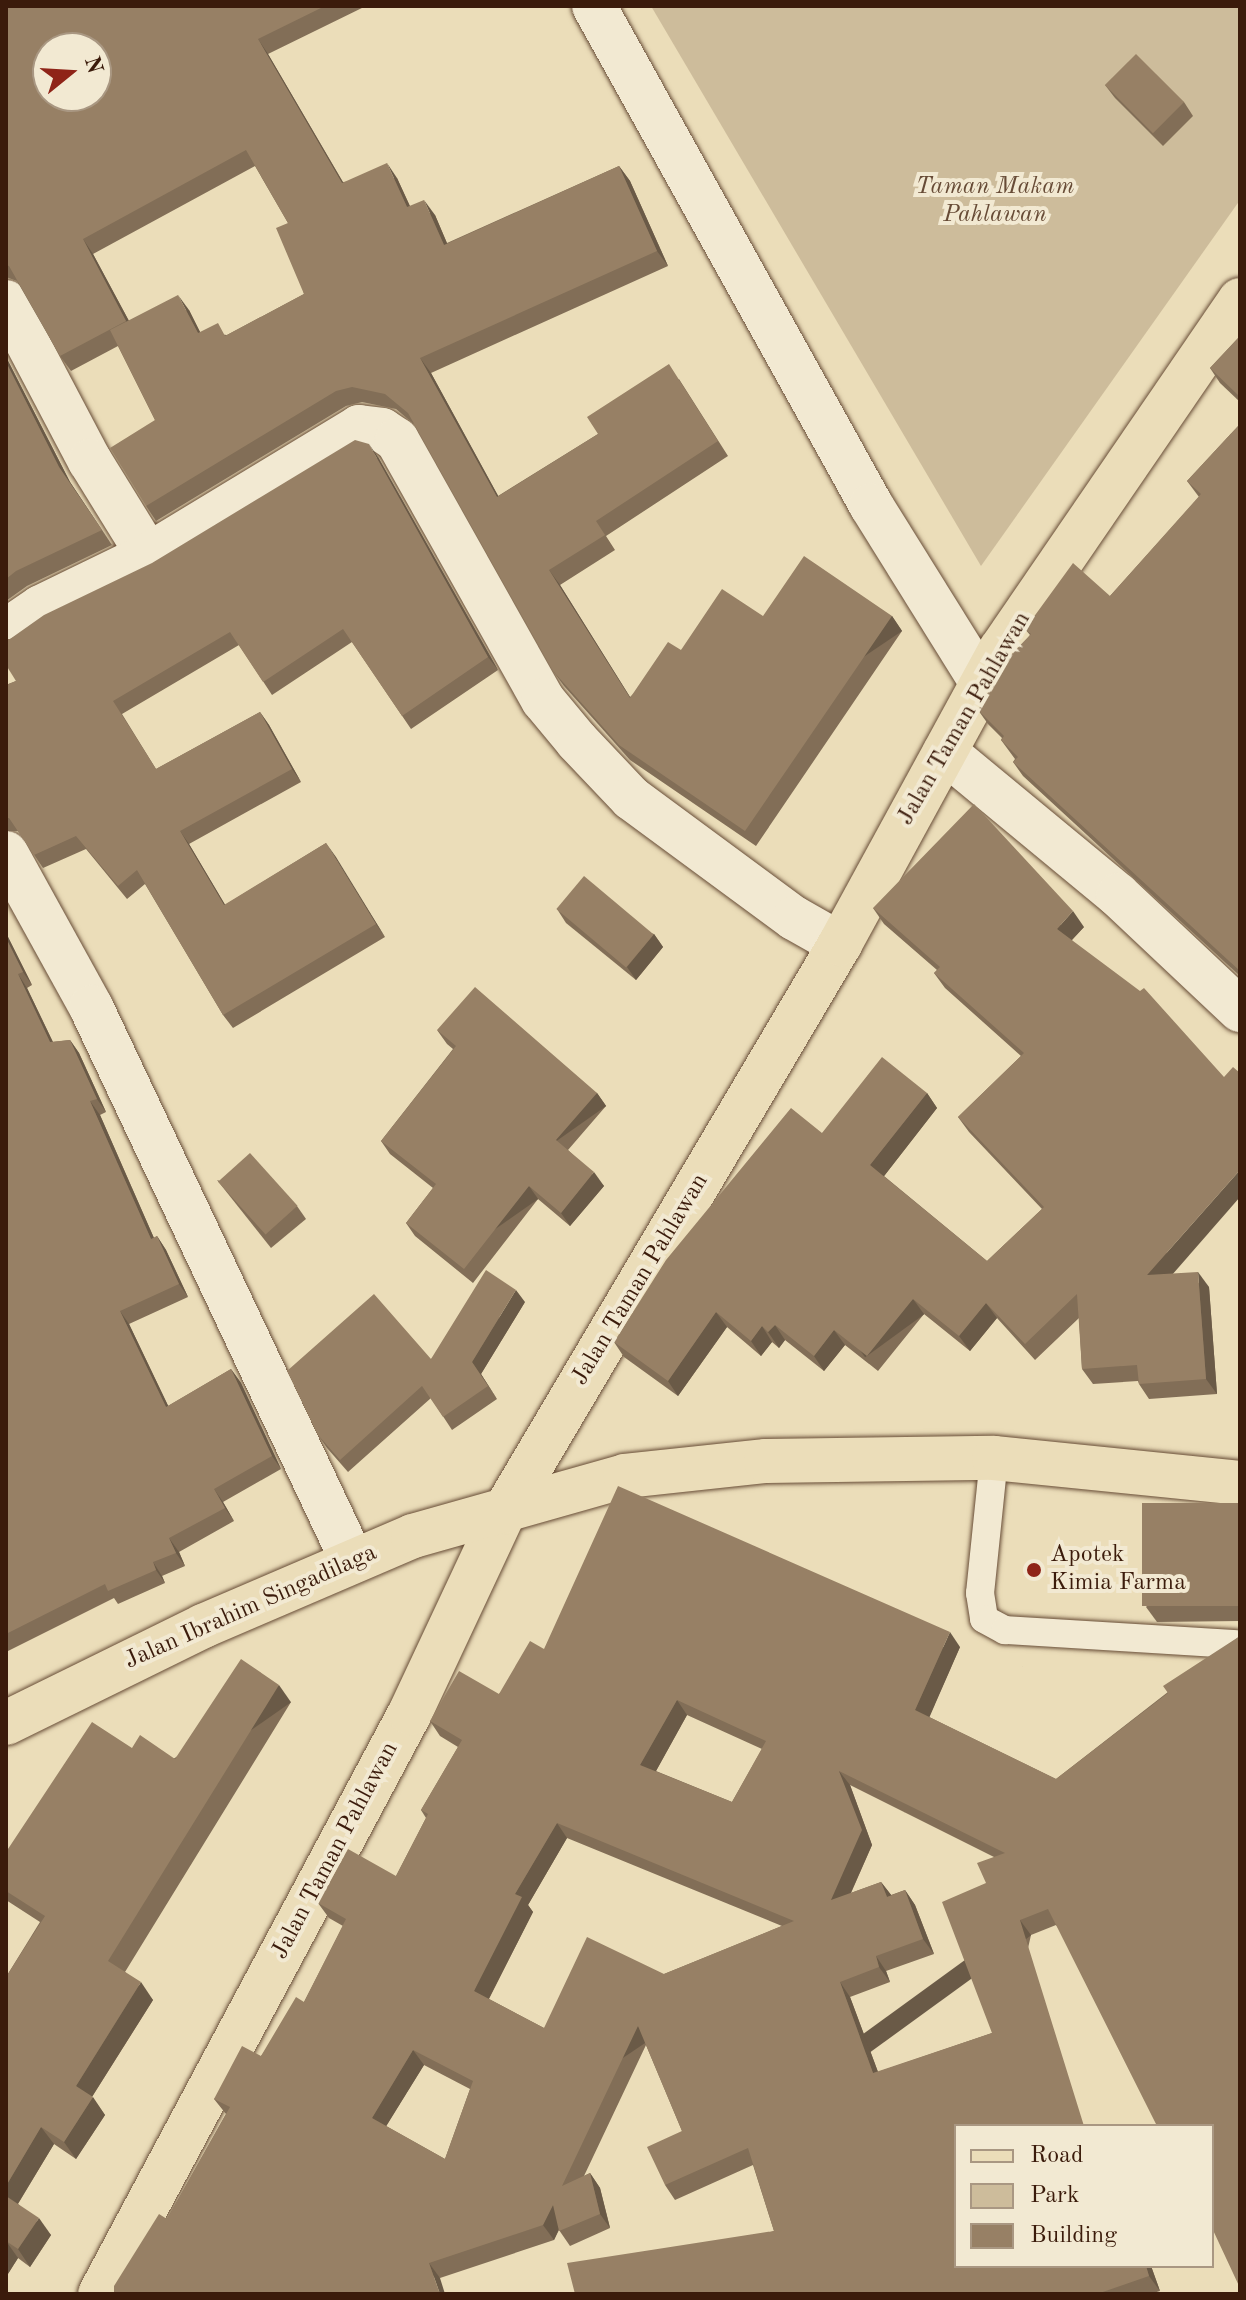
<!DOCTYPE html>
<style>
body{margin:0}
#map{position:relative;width:1246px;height:2300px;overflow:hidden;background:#ebddb9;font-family:"Old Standard TT",serif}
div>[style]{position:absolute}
.green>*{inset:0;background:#cdbc9b}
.roads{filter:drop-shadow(0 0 2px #674c36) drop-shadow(0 0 2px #674c36)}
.service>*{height:28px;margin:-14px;padding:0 14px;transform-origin:14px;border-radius:14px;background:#f2e9d2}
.minor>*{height:44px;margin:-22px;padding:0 22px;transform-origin:22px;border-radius:22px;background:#f2e9d2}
.primary>*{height:44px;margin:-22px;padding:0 22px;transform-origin:22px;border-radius:22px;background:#ebddb9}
.trunk>*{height:44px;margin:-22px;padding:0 22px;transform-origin:22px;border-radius:22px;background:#ebddb9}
.wall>*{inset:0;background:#826e57}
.shaded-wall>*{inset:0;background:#6a5a47;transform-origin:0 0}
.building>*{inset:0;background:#978065;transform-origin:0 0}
.dots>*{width:22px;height:22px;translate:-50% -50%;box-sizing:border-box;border:4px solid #f2e9d2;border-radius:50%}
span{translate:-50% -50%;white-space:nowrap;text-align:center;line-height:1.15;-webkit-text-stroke:8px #f2e9d2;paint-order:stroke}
.park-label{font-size:24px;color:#674b36;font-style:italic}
.street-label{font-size:24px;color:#3b1b0b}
.poi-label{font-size:24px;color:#3b1b0b}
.left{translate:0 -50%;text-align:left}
.frame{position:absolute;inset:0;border:8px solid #3b1b0b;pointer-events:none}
.legend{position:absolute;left:954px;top:2124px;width:260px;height:144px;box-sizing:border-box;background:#f2e9d2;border:2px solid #a99782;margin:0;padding:10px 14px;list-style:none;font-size:24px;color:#3b1b0b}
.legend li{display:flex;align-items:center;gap:16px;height:40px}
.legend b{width:40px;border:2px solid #a99782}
.north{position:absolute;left:32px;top:32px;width:80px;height:80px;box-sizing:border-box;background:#f2e9d2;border:2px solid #a99782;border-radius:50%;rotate:72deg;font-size:22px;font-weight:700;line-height:32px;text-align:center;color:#3b1b0b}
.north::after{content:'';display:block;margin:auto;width:28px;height:36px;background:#8f2418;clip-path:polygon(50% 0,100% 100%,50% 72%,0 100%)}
</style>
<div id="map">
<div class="green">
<i style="clip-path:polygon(651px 6px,1240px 6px,1240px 200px,981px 566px)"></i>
</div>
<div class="roads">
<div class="service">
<i style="left:994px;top:1458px;width:136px;rotate:95.9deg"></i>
<i style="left:980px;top:1593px;width:26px;rotate:81deg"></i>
<i style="left:984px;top:1619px;width:24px;rotate:28deg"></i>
<i style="left:1005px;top:1630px;width:231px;rotate:3.5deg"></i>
</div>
<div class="minor">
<i style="left:594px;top:6px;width:571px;rotate:60.96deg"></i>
<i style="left:871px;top:505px;width:210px;rotate:58.1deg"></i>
<i style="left:6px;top:302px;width:180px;rotate:62.2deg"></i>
<i style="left:90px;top:461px;width:110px;rotate:58.3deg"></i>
<i style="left:6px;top:631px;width:42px;rotate:-34.4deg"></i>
<i style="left:41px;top:607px;width:119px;rotate:-25.9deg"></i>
<i style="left:148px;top:555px;width:247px;rotate:-31.2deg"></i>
<i style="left:359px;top:427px;width:23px;rotate:7deg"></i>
<i style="left:382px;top:430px;width:18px;rotate:34deg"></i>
<i style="left:397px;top:440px;width:298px;rotate:60.7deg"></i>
<i style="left:543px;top:700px;width:53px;rotate:50.3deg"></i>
<i style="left:577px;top:741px;width:79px;rotate:46.5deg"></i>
<i style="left:631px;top:798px;width:202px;rotate:36.4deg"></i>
<i style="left:794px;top:918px;width:53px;rotate:29.5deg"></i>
<i style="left:945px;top:752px;width:224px;rotate:39.6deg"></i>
<i style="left:1118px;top:895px;width:168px;rotate:43.3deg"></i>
<i style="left:6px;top:853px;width:176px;rotate:61.1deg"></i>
<i style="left:91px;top:1007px;width:611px;rotate:64.73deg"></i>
</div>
<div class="primary">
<i style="left:100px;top:2294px;width:659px;rotate:-61.92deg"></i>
<i style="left:410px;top:1713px;width:222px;rotate:-64.9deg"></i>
<i style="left:504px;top:1512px;width:660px;rotate:-59.39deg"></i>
<i style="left:840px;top:944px;width:336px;rotate:-61.4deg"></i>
<i style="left:1001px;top:649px;width:423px;rotate:-55.6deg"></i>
</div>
<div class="trunk">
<i style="left:6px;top:1723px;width:220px;rotate:-26.2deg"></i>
<i style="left:203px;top:1626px;width:228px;rotate:-23.2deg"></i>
<i style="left:413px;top:1536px;width:220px;rotate:-15.8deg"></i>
<i style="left:625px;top:1476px;width:142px;rotate:-6.1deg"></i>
<i style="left:766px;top:1461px;width:228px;rotate:-0.8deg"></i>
<i style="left:994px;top:1458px;width:247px;rotate:5.8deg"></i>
</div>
</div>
<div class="wall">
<i style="clip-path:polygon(evenodd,6px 6px,366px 6px,268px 54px,343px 182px,397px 178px,410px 206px,435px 215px,447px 243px,619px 166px,630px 181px,668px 266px,431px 373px,498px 496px,598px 434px,679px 379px,728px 456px,606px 536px,615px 550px,560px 585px,630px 697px,681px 650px,763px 616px,892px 616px,902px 631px,756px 846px,630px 760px,564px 686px,553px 671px,415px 425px,396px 409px,362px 402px,346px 406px,156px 521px,146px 506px,155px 420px,118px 346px,71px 371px,60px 356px,17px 281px,6px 277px,6px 6px,255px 166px,288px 223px,304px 294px,227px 335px,200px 332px,189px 310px,129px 321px,93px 254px,255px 166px)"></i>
<i style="clip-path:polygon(1105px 85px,1184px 102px,1193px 116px,1163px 146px,1115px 98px)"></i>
<i style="clip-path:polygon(1240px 336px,1240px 402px,1220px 383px,1210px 368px)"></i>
<i style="clip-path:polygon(6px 357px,70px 482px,112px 545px,27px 586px,6px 601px)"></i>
<i style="clip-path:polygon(1240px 424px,1240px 976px,1023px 776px,1013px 762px,1015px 759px,1001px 740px,1002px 738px,988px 724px,978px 710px,1030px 635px,1025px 629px,1110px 596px,1199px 497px,1187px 481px)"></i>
<i style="clip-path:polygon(378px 457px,498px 670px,411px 729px,352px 642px,272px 695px,239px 645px,122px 714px,156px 769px,260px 712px,269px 725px,301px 782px,189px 844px,225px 905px,326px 843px,385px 937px,233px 1028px,223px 1015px,145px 884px,127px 899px,86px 849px,43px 868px,18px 831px,6px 831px,6px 685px,16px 681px,10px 639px)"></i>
<i style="clip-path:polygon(873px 908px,1084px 927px,1072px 940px,1173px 1274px,1209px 1287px,1217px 1394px,1149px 1399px,1139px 1384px,1138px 1381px,1093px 1384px,1082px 1369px,1079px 1318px,1035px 1360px,997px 1318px,970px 1351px,924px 1314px,878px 1371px,845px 1345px,824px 1371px,785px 1340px,779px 1348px,772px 1342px,761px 1356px,727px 1327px,678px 1396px,624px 1357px,614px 1342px,822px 1133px,927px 1093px,937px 1108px,884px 1176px,987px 1261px,1042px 1209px,969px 1132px,958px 1117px,1021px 1056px,945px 988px,934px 973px,937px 970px,884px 924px)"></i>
<i style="clip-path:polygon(557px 909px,654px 934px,663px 947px,636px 980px,566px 923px)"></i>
<i style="clip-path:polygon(6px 933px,32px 985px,27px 988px,53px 1042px,70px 1040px,79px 1053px,106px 1112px,100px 1115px,154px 1238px,157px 1236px,166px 1250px,188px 1297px,129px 1324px,168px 1406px,231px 1369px,241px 1383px,281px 1469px,223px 1502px,234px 1521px,179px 1552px,185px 1566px,162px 1576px,165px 1583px,118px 1604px,114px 1598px,6px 1652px)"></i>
<i style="clip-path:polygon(437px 1030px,597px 1093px,606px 1106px,568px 1150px,604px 1186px,570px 1226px,538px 1199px,473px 1283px,415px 1236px,406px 1223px,433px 1188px,390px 1154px,381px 1141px,453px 1049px,447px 1044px)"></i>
<i style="clip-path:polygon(217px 1180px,297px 1206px,306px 1219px,271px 1248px)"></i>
<i style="clip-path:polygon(525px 1302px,481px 1374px,497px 1399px,452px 1430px,431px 1398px,348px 1472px,327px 1448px,318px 1435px,431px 1359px)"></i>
<i style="clip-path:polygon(1240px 1503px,1240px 1621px,1157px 1622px,1146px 1607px)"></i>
<i style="clip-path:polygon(evenodd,1240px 1636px,1212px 2126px,1056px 1925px,1031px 1935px,956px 2266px,1151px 2266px,1160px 2291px,1150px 2294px,575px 2294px,774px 2231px,753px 2165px,675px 2200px,665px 2185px,682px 2131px,646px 2045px,584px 2176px,590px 2173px,600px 2188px,610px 2228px,570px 2246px,559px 2230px,554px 2240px,440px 2278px,167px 2219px,226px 2114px,214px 2099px,261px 2056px,304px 2002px,343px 1926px,329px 1918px,318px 1903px,396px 1876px,426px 1818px,421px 1810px,458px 1747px,440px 1736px,430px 1721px,499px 1694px,544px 1649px,960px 1647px,929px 1717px,1056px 1779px,1240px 1636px,687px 1715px,762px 1749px,732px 1802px,656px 1771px,687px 1715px,1240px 1636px,850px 1785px,994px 1857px,986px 1883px,992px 2033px,878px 2072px,850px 1997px,890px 1982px,886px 1971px,934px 1954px,915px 1905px,905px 1890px,891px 1895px,881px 1882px,851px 1893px,872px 1845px,850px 1785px,1240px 1636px,567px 1838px,782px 1926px,664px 1974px,544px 2028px,489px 1999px,533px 1912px,528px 1905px,567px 1838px,1240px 1636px,424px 2065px,470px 2089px,445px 2159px,386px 2126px,424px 2065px)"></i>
<i style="clip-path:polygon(291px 1702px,125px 1972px,153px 2000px,92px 2097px,105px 2115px,76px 2159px,54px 2144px,18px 2204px,51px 2235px,30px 2267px,18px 2258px,6px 2277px,6px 1977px,40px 1922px,6px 1900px,6px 1852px,132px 1748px,175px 1759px)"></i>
</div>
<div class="shaded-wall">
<i style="clip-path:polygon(258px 39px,268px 54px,352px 198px,342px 183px)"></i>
<i style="clip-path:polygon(387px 163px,397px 178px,417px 222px,407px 207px)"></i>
<i style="clip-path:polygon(619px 166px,630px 181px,668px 266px,657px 251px)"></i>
<i style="clip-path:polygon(424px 200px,435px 215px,454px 260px,444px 245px)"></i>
<i style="clip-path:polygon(83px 239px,93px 254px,137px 336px,126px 321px)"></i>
<i style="clip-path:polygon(178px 295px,189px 310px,208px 348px,198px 333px)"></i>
<i style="clip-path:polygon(6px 357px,70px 482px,112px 545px,59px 467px,6px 362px)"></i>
<i style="clip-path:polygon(420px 358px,431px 373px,507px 512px,497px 497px)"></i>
<i style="clip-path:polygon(369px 444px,378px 457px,498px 670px,488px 657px)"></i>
<i style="clip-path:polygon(549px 570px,560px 585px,640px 713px,630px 698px)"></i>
<i style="left:892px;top:616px;width:18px;height:260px;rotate:56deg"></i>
<i style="clip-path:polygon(260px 712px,269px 725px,301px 782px,292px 769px)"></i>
<i style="clip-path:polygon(180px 831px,189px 844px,233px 918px,224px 905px)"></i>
<i style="clip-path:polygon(326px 843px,336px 857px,385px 937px,376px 924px)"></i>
<i style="clip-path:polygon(1073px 911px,1084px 927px,1068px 944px,1057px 929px)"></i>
<i style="clip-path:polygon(6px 933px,32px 985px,23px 972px,6px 938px)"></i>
<i style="clip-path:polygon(654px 934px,663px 947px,636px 980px,627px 967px)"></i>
<i style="clip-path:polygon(18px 974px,27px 988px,59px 1055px,50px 1042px)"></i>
<i style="clip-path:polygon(70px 1040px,79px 1053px,106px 1112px,97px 1099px)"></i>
<i style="left:597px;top:1093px;width:16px;height:62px;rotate:55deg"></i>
<i style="clip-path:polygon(927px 1093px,937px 1108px,881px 1180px,870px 1165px)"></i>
<i style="clip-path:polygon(90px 1101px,100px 1115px,160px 1252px,151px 1239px)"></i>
<i style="clip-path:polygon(1240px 1170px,1240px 1197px,1158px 1291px,1147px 1275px)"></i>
<i style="clip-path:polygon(594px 1172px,604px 1186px,570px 1226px,561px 1213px)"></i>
<i style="left:529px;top:1186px;width:16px;height:105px;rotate:55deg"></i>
<i style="clip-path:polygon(157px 1236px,166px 1250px,188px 1297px,179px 1284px)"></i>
<i style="clip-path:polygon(1198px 1272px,1209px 1287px,1217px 1394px,1206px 1379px)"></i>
<i style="clip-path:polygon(516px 1290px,525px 1302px,481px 1374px,497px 1399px,472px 1362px)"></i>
<i style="left:913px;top:1299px;width:19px;height:73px;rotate:54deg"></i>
<i style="clip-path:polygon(986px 1303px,997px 1318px,970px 1351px,959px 1336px)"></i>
<i style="clip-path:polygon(120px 1311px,129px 1324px,175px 1420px,166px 1407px)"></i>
<i style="clip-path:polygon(716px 1312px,727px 1327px,678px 1396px,668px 1381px)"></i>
<i style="clip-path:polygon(775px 1325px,785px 1340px,779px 1348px,768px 1332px)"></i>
<i style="clip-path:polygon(762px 1326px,772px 1342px,761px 1356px,751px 1341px)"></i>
<i style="clip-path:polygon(834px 1330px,845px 1345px,824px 1371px,814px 1356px)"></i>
<i style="clip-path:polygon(231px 1369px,241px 1383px,281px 1469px,272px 1456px)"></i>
<i style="clip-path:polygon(214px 1489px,223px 1502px,234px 1521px,225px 1508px)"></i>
<i style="clip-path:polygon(169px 1538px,179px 1552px,185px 1566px,176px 1553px)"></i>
<i style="clip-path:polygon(153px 1562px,162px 1576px,165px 1583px,156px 1570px)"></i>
<i style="clip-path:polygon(950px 1632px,960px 1647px,926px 1725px,915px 1710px)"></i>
<i style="left:279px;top:1685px;width:21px;height:325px;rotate:55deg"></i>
<i style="clip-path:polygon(677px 1700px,687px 1715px,651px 1780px,640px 1765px)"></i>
<i style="clip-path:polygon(839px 1771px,850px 1785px,872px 1845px,841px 1915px,831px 1900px)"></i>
<i style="clip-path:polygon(557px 1823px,567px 1838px,528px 1905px,533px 1912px,485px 2006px,474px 1991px,515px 1894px)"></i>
<i style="clip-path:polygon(881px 1882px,892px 1896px,887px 1897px)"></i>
<i style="clip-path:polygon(905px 1890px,915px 1905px,934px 1954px,923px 1939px)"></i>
<i style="left:1020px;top:1920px;width:19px;height:216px;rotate:54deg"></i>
<i style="clip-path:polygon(876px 1956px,886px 1971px,890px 1982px,879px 1967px)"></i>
<i style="clip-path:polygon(141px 1982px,153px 2000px,88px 2103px,76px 2086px)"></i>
<i style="clip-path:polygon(840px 1982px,850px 1997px,884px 2088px,873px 2073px)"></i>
<i style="left:638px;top:2026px;width:18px;height:177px;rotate:56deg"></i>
<i style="clip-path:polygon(413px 2050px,424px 2065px,382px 2133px,372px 2118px)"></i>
<i style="clip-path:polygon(93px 2097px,105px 2115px,76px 2159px,64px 2142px)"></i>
<i style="clip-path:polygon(41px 2127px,54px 2144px,14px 2210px,6px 2199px,6px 2186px)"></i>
<i style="clip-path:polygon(590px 2173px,600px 2188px,610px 2228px,600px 2214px)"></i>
<i style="clip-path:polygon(553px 2205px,563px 2220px,554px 2240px,543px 2225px)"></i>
<i style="clip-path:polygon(39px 2218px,51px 2235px,30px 2267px,18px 2249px)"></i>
<i style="clip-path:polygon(6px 2241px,18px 2258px,6px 2277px)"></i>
<i style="clip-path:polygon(429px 2263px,440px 2278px,445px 2294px,440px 2294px)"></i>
<i style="clip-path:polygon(1146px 2266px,1151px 2266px,1160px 2291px,1149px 2276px)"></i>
</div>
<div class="building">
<i style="clip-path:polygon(evenodd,6px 6px,325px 6px,258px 39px,342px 183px,387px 163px,407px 207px,424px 200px,444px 245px,619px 166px,657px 251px,420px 358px,497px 497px,598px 434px,587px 417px,669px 364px,718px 441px,596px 521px,605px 535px,549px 570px,630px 698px,668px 642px,681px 650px,722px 589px,763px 616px,804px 556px,892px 616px,745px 831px,619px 745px,553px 671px,408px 413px,385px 394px,352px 387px,336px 391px,146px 506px,110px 448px,155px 420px,110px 330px,178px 295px,198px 333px,218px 323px,225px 336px,304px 294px,276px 228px,288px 223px,246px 150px,83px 239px,126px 321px,60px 356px,9px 266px,6px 265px,6px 6px,48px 48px,96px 48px,96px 96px,48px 96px,48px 48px)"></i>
<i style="left:1136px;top:54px;width:68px;height:44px;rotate:45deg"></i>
<i style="clip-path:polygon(1240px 336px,1240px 397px,1210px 368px)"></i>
<i style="clip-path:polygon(6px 362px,59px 467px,102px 530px,16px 571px,6px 579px)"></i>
<i style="clip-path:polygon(1240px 424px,1240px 971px,1013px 762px,1018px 757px,1001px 740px,1004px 736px,978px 710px,1006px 660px,1031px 634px,1025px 629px,1073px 563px,1110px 596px,1201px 494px,1187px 481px)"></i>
<i style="clip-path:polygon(355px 440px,369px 444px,488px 657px,402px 716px,343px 629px,263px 682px,230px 632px,113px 701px,156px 769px,260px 712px,292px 769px,180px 831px,224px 905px,326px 843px,376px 924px,223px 1015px,137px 870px,118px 886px,76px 836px,34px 855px,9px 818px,6px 818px,6px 685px,16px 681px,6px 665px,6px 639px,10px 639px,44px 615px,152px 563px)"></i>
<i style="clip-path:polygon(974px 804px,1073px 911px,1057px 929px,1140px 991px,1144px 988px,1224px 1077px,1233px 1067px,1240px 1073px,1240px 1170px,1147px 1275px,1198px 1272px,1206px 1379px,1139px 1384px,1137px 1365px,1082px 1369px,1077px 1294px,1025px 1344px,986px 1303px,959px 1336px,913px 1299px,867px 1356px,834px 1330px,814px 1356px,775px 1325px,768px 1332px,762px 1326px,751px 1341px,716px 1312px,668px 1381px,614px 1342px,666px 1260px,791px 1108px,822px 1133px,882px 1057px,927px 1093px,870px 1165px,987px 1261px,1044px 1207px,958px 1117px,1024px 1053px,934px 973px,940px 967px,873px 908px)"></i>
<i style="left:584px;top:876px;width:91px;height:43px;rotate:40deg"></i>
<i style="clip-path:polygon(6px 938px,23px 972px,18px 974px,50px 1042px,70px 1040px,97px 1099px,90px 1101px,151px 1239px,157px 1236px,179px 1284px,120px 1311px,166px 1407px,231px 1369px,272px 1456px,214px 1489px,225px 1508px,169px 1538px,176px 1553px,153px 1562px,156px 1570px,108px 1591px,105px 1584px,6px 1634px)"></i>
<i style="clip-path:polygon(475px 987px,597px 1093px,556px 1140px,594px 1172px,561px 1213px,529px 1186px,464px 1269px,406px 1223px,436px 1184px,381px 1141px,456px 1046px,437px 1030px)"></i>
<i style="left:250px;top:1153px;width:71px;height:43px;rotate:48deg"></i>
<i style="clip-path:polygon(486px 1270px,516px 1290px,472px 1362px,488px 1386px,443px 1417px,422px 1386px,340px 1460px,318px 1435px,287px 1371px,374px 1294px,431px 1359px)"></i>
<i style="clip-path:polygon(evenodd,618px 1486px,950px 1632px,915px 1710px,1056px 1779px,1168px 1693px,1163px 1686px,1240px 1636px,1240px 2288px,1212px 2228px,1212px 2126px,1157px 2126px,1048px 1909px,1020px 1920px,1084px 2126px,956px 2126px,956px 2266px,1146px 2266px,1149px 2276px,1097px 2294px,575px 2294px,567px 2263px,774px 2231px,748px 2148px,665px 2185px,647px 2147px,682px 2131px,638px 2026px,562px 2186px,590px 2173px,600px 2214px,559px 2231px,553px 2205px,543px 2225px,429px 2263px,440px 2294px,114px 2294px,114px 2286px,159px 2214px,167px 2219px,230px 2107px,214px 2099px,242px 2046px,261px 2056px,296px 1997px,304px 2002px,346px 1919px,318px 1903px,348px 1849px,396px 1876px,428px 1814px,421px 1810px,462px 1740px,430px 1721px,459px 1671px,499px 1694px,530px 1641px,544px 1649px,618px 1486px,677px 1700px,766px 1741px,732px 1802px,640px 1765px,677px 1700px,618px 1486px,839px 1771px,1005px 1853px,977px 1863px,986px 1883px,942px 1902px,992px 2033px,873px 2073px,840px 1982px,879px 1967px,876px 1956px,923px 1939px,905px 1890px,887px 1897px,881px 1882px,831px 1900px,862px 1830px,839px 1771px,618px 1486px,557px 1823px,794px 1921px,664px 1974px,587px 1937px,544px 2028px,474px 1991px,522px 1897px,515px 1894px,557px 1823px,618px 1486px,413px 2050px,473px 2081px,445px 2159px,372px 2118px,413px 2050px)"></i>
<i style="left:1240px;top:1503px;width:103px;height:98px;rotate:90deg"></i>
<i style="clip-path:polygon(241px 1659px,279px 1685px,108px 1961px,141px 1982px,76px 2086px,93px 2097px,64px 2142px,41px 2127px,6px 2186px,6px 1977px,45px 1916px,6px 1891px,6px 1852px,92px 1722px,132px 1748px,140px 1735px,175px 1759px)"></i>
<i style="clip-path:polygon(6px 2196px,39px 2218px,18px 2249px,6px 2241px)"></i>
</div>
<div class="dots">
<i style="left:1034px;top:1570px;background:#8f2418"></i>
</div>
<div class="park-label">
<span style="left:995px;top:202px">Taman Makam<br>Pahlawan</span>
</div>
<div class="street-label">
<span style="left:965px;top:719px;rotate:-60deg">Jalan Taman Pahlawan</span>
<span style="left:641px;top:1280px;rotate:-59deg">Jalan Taman Pahlawan</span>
<span style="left:251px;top:1608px;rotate:-24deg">Jalan Ibrahim Singadilaga</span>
<span style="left:336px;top:1851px;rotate:-62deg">Jalan Taman Pahlawan</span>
</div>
<div class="poi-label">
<span class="left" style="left:1050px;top:1570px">Apotek<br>Kimia Farma</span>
</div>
<div class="frame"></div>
<ul class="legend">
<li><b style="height:10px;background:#ebddb9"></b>Road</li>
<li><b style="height:22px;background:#cdbc9b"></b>Park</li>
<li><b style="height:22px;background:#978065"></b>Building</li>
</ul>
<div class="north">N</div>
</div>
